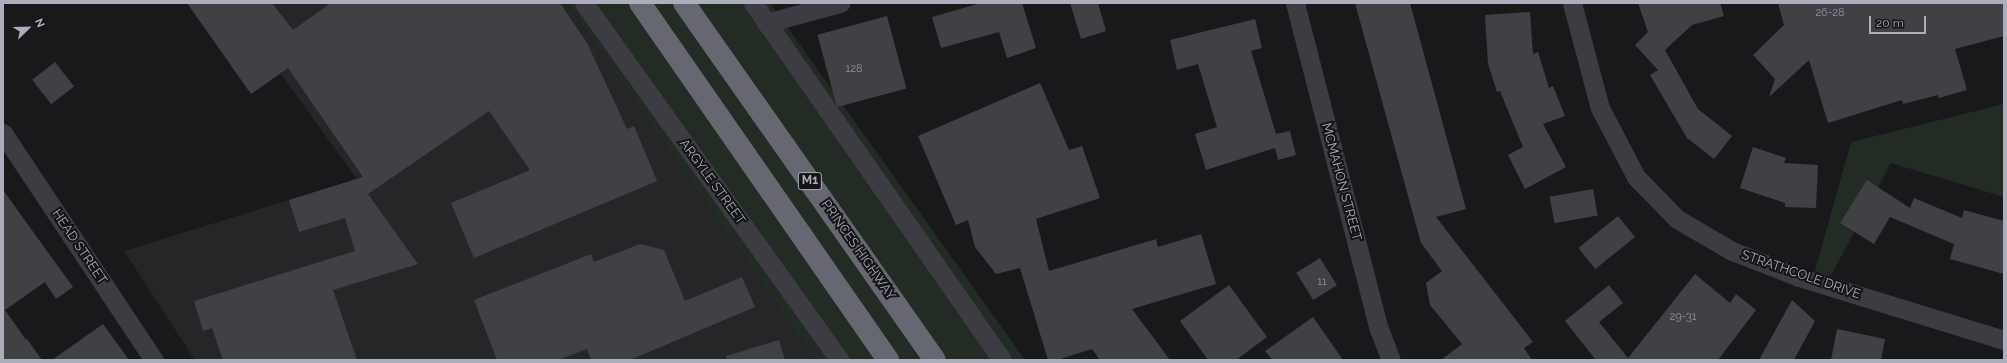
<!DOCTYPE html>
<style>
body{margin:0}
#map{position:relative;width:2007px;height:363px;overflow:hidden;background:#19191b;font-family:Raleway,sans-serif}
div>[style]{position:absolute}
.built>*{inset:0;background:#262528}
.green>*{inset:0;background:#232b25}
.building>*{inset:0;background:#414145;transform-origin:0 0}
.street>*{height:19px;margin:-9.5px;padding:0 9.5px;transform-origin:9.5px;border-radius:9.5px;background:#3c3c42}
.highway>*{height:22px;margin:-11px;padding:0 11px;transform-origin:11px;border-radius:11px;background:#666771}
span{translate:-50% -50%;white-space:nowrap;text-align:center;line-height:1.15;-webkit-text-stroke:4px #141416;paint-order:stroke}
.number-label{font-size:11px;color:#91939e}
.number-label span{-webkit-text-stroke-width:0}
.shield-label span{padding:1px 3px;background:#141416;border:1px solid;border-radius:3px;-webkit-text-stroke-width:0}
.shield-label{font-size:12px;color:#acaebb;font-weight:700}
.street-label{font-size:13px;color:#acaebb}
.frame{position:absolute;inset:0;border:4px solid #acaebb;pointer-events:none}
.north{position:absolute;left:8px;top:8px;width:40px;height:40px;-webkit-text-stroke:3px #141416;paint-order:stroke;rotate:67deg;font-size:11px;font-weight:700;line-height:16px;text-align:center;color:#acaebb}
.north::after{content:'';display:block;margin:auto;width:14px;height:18px;background:#acaebb;clip-path:polygon(50% 0,100% 100%,50% 72%,0 100%)}
.scale{position:absolute;left:1869px;top:16px;width:57px;height:18px;box-sizing:border-box;border:2px solid #acaebb;border-top:0;padding-left:5px;font-size:12px;line-height:14px;white-space:nowrap;color:#acaebb;-webkit-text-stroke:3px #141416;paint-order:stroke}
</style>
<div id="map">
<div class="built">
<i style="clip-path:polygon(229px 3px,567px 3px,815px 360px,195px 360px,124px 251px,357px 179px)"></i>
</div>
<div class="green">
<i style="clip-path:polygon(567px 3px,770px 3px,1025px 360px,815px 360px)"></i>
<i style="clip-path:polygon(2004px 104px,2004px 197px,1891px 163px,1827px 283px,1813px 278px,1851px 142px)"></i>
</div>
<div class="building">
<i style="clip-path:polygon(187px 3px,272px 3px,293px 30px,331px 3px,560px 3px,587px 43px,627px 129px,634px 126px,657px 181px,474px 258px,451px 203px,530px 170px,489px 111px,368px 194px,418px 264px,333px 290px,357px 360px,223px 360px,212px 328px,203px 331px,194px 301px,355px 251px,345px 218px,299px 232px,289px 200px,363px 177px,288px 68px,251px 94px)"></i>
<i style="clip-path:polygon(981px 3px,1022px 3px,1036px 48px,1007px 58px,999px 32px,941px 48px,932px 17px)"></i>
<i style="clip-path:polygon(1070px 3px,1098px 3px,1106px 31px,1081px 39px)"></i>
<i style="clip-path:polygon(1355px 3px,1410px 3px,1466px 209px,1436px 217px,1533px 342px,1524px 348px,1532px 360px,1441px 360px,1462px 344px,1430px 305px,1426px 283px,1442px 271px,1421px 243px)"></i>
<i style="clip-path:polygon(1638px 3px,1720px 3px,1724px 16px,1692px 25px,1665px 50px,1698px 109px,1732px 136px,1714px 159px,1687px 138px,1650px 75px,1658px 70px,1635px 45px,1648px 32px)"></i>
<i style="clip-path:polygon(1778px 3px,2004px 3px,2004px 36px,1955px 49px,1967px 90px,1939px 98px,1938px 95px,1903px 104px,1902px 100px,1828px 123px,1809px 60px,1769px 97px,1775px 79px,1753px 55px,1784px 25px)"></i>
<i style="clip-path:polygon(1530px 12px,1533px 54px,1538px 52px,1549px 88px,1553px 86px,1565px 116px,1543px 124px,1566px 167px,1525px 189px,1508px 155px,1523px 147px,1500px 91px,1497px 92px,1488px 64px,1485px 15px)"></i>
<i style="left:887px;top:16px;width:75px;height:72px;rotate:75deg"></i>
<i style="clip-path:polygon(1255px 19px,1262px 48px,1251px 51px,1276px 134px,1290px 131px,1296px 155px,1278px 160px,1275px 148px,1206px 170px,1195px 134px,1217px 127px,1198px 64px,1177px 70px,1170px 40px)"></i>
<i style="left:55px;top:62px;width:31px;height:29px;rotate:52deg"></i>
<i style="clip-path:polygon(1040px 83px,1069px 150px,1082px 146px,1100px 198px,1036px 219px,1049px 271px,1156px 239px,1158px 247px,1201px 234px,1216px 284px,1132px 309px,1170px 360px,1100px 360px,1092px 349px,1057px 360px,1048px 360px,1020px 268px,996px 274px,975px 247px,968px 220px,956px 225px,918px 136px)"></i>
<i style="clip-path:polygon(1753px 147px,1786px 158px,1784px 163px,1818px 165px,1816px 208px,1785px 207px,1785px 203px,1740px 188px)"></i>
<i style="clip-path:polygon(1867px 180px,1910px 208px,1914px 198px,1962px 218px,1964px 210px,2004px 221px,2004px 274px,1950px 259px,1954px 244px,1890px 217px,1874px 244px,1840px 223px)"></i>
<i style="left:1593px;top:189px;width:27px;height:44px;rotate:80deg"></i>
<i style="clip-path:polygon(3px 190px,73px 287px,56px 299px,45px 282px,5px 310px,26px 340px,27px 339px,42px 360px,3px 360px)"></i>
<i style="left:1618px;top:216px;width:27px;height:51px;rotate:51deg"></i>
<i style="clip-path:polygon(640px 244px,664px 250px,685px 301px,742px 277px,755px 307px,630px 360px,591px 360px,587px 349px,558px 360px,497px 360px,474px 300px,591px 254px,594px 262px)"></i>
<i style="left:1320px;top:258px;width:32px;height:28px;rotate:58deg"></i>
<i style="clip-path:polygon(1695px 274px,1730px 303px,1736px 294px,1756px 310px,1718px 360px,1596px 360px,1565px 321px,1609px 285px,1623px 303px,1599px 322px,1628px 358px)"></i>
<i style="clip-path:polygon(1229px 285px,1267px 337px,1236px 360px,1208px 360px,1180px 321px)"></i>
<i style="clip-path:polygon(1792px 300px,1815px 321px,1794px 360px,1759px 360px)"></i>
<i style="clip-path:polygon(1313px 317px,1343px 360px,1272px 360px,1265px 351px)"></i>
<i style="clip-path:polygon(103px 324px,129px 360px,52px 360px)"></i>
<i style="clip-path:polygon(1837px 329px,1885px 339px,1881px 360px,1831px 360px)"></i>
<i style="clip-path:polygon(779px 340px,785px 360px,727px 360px,726px 356px)"></i>
</div>
<div class="street">
<i style="left:584px;top:3px;width:439px;rotate:54.4deg"></i>
<i style="left:753px;top:3px;width:435px;rotate:55.1deg"></i>
<i style="left:1295px;top:3px;width:337px;rotate:75.6deg"></i>
<i style="left:1379px;top:329px;width:33px;rotate:69deg"></i>
<i style="left:1572px;top:3px;width:109px;rotate:75.1deg"></i>
<i style="left:1600px;top:108px;width:78px;rotate:62.4deg"></i>
<i style="left:1636px;top:177px;width:59px;rotate:45.7deg"></i>
<i style="left:1677px;top:219px;width:64px;rotate:30.2deg"></i>
<i style="left:1732px;top:251px;width:72px;rotate:21.2deg"></i>
<i style="left:1799px;top:277px;width:214px;rotate:17.1deg"></i>
<i style="left:766px;top:23px;width:77px;rotate:-15.1deg"></i>
<i style="left:3px;top:133px;width:273px;rotate:56.4deg"></i>
</div>
<div class="highway">
<i style="left:640px;top:3px;width:435px;rotate:55.2deg"></i>
<i style="left:684px;top:3px;width:436px;rotate:54.9deg"></i>
</div>
<div class="number-label">
<span style="left:1830px;top:13px">26-28</span>
<span style="left:854px;top:69px">128</span>
<span style="left:1322px;top:282px">11</span>
<span style="left:1683px;top:317px">29-31</span>
</div>
<div class="shield-label">
<span style="left:810px;top:181px">M1</span>
</div>
<div class="street-label">
<span style="left:712px;top:182px;rotate:54deg">ARGYLE STREET</span>
<span style="left:1341px;top:182px;rotate:75deg">MCMAHON STREET</span>
<span style="left:79px;top:247px;rotate:56deg">HEAD STREET</span>
<span style="left:858px;top:250px;rotate:55deg">PRINCES HIGHWAY</span>
<span style="left:1801px;top:275px;rotate:19deg">STRATHCOLE DRIVE</span>
</div>
<div class="frame"></div>
<div class="north">N</div>
<div class="scale">20 m</div>
</div>
